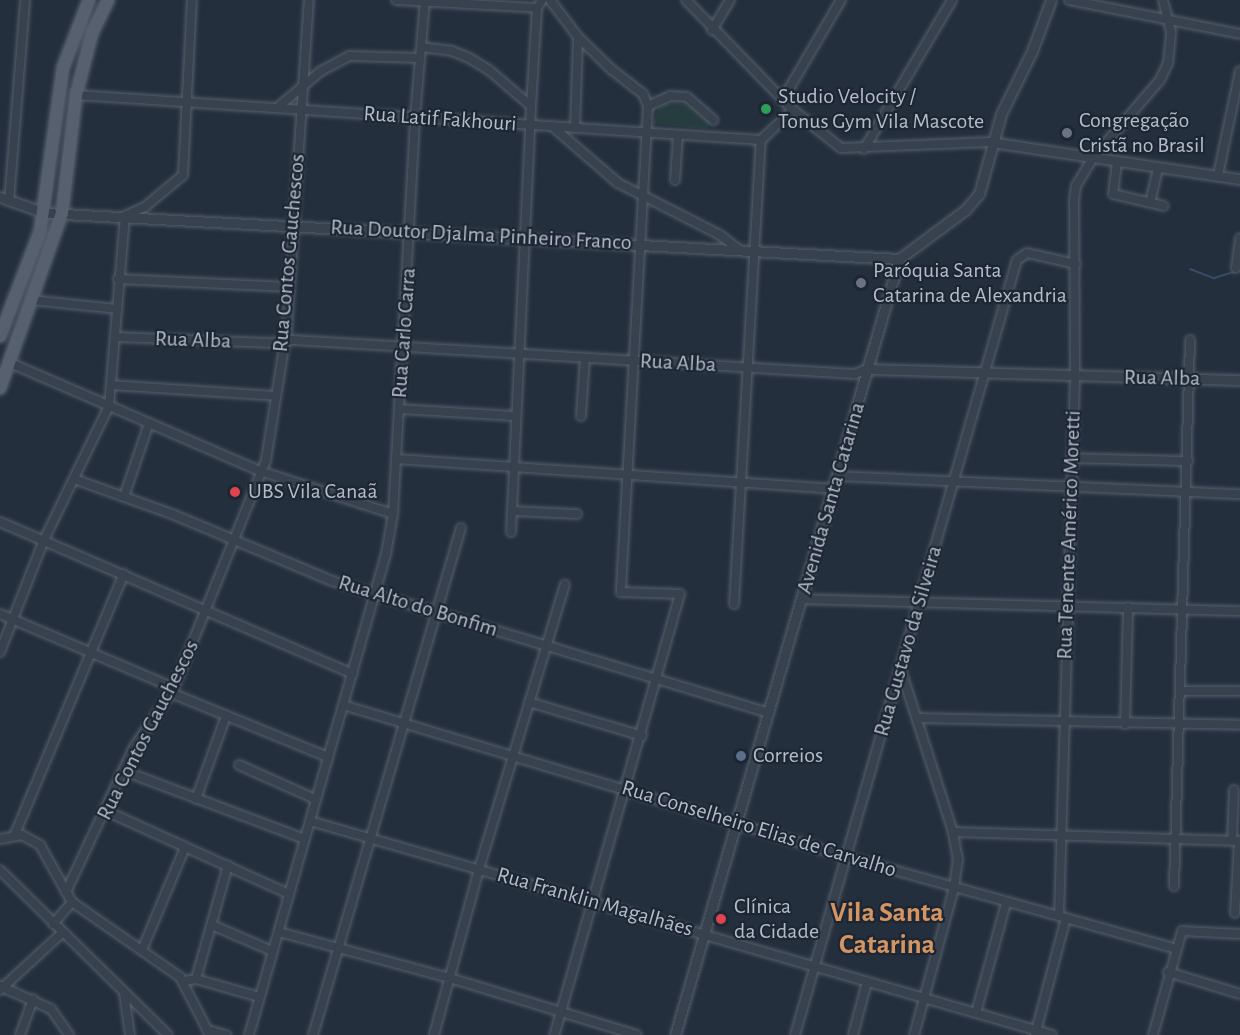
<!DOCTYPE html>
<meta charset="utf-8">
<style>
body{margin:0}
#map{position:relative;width:1240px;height:1035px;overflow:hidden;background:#242f3e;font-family:"Alegreya Sans",sans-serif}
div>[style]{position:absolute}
.green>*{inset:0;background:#263c3f}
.stream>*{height:2px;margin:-1px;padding:0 1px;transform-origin:1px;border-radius:1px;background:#394c67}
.roads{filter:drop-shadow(0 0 2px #565f6c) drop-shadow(0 0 2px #565f6c)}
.minor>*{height:8px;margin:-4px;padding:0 4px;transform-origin:4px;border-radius:4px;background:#38414e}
.tertiary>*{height:9px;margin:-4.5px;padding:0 4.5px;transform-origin:4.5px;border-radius:4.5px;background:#38414e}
.primary>*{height:12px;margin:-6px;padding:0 6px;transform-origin:6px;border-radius:6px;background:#56606e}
.dots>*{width:16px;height:16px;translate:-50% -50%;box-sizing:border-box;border:3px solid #1d2633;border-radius:50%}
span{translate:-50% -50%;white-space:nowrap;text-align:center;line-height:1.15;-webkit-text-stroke:4.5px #1d2633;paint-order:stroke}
.poi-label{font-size:22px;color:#b4bcc9}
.left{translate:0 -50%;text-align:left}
.street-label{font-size:22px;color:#b4bcc9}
.district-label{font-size:28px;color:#d59563;font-weight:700}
</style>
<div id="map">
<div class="green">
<i style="clip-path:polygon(673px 103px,693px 105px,711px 124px,706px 129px,652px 124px,660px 106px)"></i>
</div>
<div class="stream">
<i style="left:1190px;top:269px;width:26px;rotate:21deg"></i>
<i style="left:1214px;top:278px;width:27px;rotate:-17deg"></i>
</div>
<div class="roads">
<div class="minor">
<i style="left:396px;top:0;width:141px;rotate:3.2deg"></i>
<i style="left:550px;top:0;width:46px;rotate:52.9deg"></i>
<i style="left:578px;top:37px;width:46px;rotate:44.1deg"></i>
<i style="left:611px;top:69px;width:41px;rotate:38deg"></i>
<i style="left:643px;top:94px;width:13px;rotate:67deg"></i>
<i style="left:648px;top:106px;width:487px;rotate:93.2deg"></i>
<i style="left:621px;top:592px;width:59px;rotate:1.9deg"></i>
<i style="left:680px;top:594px;width:459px;rotate:105.9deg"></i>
<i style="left:686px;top:0;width:153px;rotate:45.8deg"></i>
<i style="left:793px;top:110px;width:61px;rotate:38.4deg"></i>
<i style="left:841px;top:148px;width:150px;rotate:-2.3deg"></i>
<i style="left:1069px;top:0;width:174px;rotate:11.2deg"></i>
<i style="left:712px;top:30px;width:35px;rotate:-59deg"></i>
<i style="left:421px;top:47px;width:31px;rotate:7deg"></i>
<i style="left:452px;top:51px;width:18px;rotate:22deg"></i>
<i style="left:469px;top:58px;width:23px;rotate:31deg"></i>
<i style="left:489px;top:70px;width:55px;rotate:40.6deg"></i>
<i style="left:76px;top:95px;width:686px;rotate:3.76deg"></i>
<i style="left:761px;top:140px;width:44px;rotate:-43.2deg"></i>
<i style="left:783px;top:99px;width:115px;rotate:-59.6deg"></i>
<i style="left:648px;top:106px;width:24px;rotate:-24deg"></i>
<i style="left:670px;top:96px;width:17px;rotate:3deg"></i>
<i style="left:687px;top:97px;width:35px;rotate:41deg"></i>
<i style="left:277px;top:108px;width:57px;rotate:-40.1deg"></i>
<i style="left:321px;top:71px;width:32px;rotate:-28deg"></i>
<i style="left:349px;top:56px;width:71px;rotate:1.6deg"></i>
<i style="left:552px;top:126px;width:87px;rotate:40.8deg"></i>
<i style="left:618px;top:183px;width:114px;rotate:27deg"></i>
<i style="left:720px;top:235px;width:24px;rotate:38deg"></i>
<i style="left:575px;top:128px;width:91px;rotate:-88.1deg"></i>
<i style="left:864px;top:149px;width:173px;rotate:-59.4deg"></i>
<i style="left:1117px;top:162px;width:32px;rotate:97deg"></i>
<i style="left:1113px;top:194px;width:52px;rotate:13.2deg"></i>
<i style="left:1218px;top:175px;width:106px;rotate:-78.1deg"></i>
<i style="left:675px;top:180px;width:45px;rotate:-86.2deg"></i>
<i style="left:9px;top:201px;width:202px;rotate:-85.4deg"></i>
<i style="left:1150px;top:203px;width:36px;rotate:-77deg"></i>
<i style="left:1236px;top:268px;width:30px;rotate:-82deg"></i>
<i style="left:118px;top:279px;width:171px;rotate:2.7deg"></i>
<i style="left:31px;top:300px;width:85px;rotate:6deg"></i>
<i style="left:116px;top:337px;width:153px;rotate:2.2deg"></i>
<i style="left:269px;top:343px;width:24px;rotate:-7deg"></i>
<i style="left:293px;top:340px;width:563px;rotate:3.46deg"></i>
<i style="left:855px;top:374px;width:13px;rotate:-23deg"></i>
<i style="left:8px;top:362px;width:275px;rotate:23.4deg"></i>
<i style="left:260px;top:471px;width:140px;rotate:17.9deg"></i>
<i style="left:111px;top:385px;width:164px;rotate:3.8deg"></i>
<i style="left:399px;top:409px;width:116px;rotate:3.5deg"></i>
<i style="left:581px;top:416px;width:58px;rotate:-86.1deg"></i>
<i style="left:1071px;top:458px;width:117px;rotate:1.5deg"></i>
<i style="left:396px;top:459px;width:438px;rotate:3.9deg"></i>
<i style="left:837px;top:476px;width:403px;rotate:2.6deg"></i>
<i style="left:74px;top:479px;width:104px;rotate:19.7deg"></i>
<i style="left:172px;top:514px;width:173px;rotate:22.7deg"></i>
<i style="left:332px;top:581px;width:457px;rotate:16.8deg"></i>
<i style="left:124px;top:497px;width:78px;rotate:-71.3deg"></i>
<i style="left:512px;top:511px;width:65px;rotate:2.6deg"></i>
<i style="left:0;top:522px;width:384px;rotate:23.3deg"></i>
<i style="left:511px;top:532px;width:426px;rotate:-87.3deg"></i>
<i style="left:531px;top:106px;width:98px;rotate:-86.5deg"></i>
<i style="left:537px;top:8px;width:9px;rotate:-58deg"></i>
<i style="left:802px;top:599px;width:438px;rotate:1.6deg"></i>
<i style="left:734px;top:604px;width:465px;rotate:-86.7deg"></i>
<i style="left:0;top:614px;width:189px;rotate:23deg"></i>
<i style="left:0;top:652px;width:120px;rotate:-68.6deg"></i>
<i style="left:44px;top:540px;width:149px;rotate:-64.1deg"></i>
<i style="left:109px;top:406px;width:191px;rotate:-85.2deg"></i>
<i style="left:125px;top:216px;width:23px;rotate:-25deg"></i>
<i style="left:146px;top:206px;width:48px;rotate:-40deg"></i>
<i style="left:183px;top:175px;width:175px;rotate:-87.1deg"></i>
<i style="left:900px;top:667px;width:173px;rotate:72.2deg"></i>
<i style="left:953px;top:832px;width:27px;rotate:80deg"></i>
<i style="left:958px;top:859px;width:29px;rotate:98deg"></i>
<i style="left:954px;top:888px;width:152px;rotate:105.2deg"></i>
<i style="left:1181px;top:691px;width:59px"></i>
<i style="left:171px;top:693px;width:170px;rotate:22.2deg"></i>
<i style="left:529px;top:702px;width:118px;rotate:16.7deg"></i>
<i style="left:343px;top:705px;width:526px;rotate:16.78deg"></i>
<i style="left:847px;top:857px;width:342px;rotate:15.6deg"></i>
<i style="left:917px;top:718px;width:323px;rotate:1.2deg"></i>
<i style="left:1125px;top:724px;width:117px;rotate:-88.5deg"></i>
<i style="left:239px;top:765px;width:83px;rotate:24.1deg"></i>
<i style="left:124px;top:771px;width:193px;rotate:20.6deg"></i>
<i style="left:196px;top:799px;width:88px;rotate:-70.1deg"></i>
<i style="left:106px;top:811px;width:201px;rotate:24.4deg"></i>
<i style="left:310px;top:821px;width:772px;rotate:16.09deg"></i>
<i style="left:953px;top:832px;width:287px;rotate:1.8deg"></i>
<i style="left:15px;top:834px;width:282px;rotate:-67.3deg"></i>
<i style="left:0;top:839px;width:22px;rotate:-10deg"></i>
<i style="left:22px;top:835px;width:21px;rotate:29deg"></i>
<i style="left:40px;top:845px;width:65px;rotate:60.7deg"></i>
<i style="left:72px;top:902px;width:131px;rotate:34.8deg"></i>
<i style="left:180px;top:977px;width:65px;rotate:62.7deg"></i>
<i style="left:1232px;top:841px;width:51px;rotate:-87.8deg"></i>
<i style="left:0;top:870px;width:235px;rotate:44.5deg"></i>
<i style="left:1174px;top:886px;width:546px;rotate:-88.32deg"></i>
<i style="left:66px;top:892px;width:160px;rotate:-64.9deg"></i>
<i style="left:134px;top:747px;width:71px;rotate:-55.9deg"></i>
<i style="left:174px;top:688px;width:246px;rotate:-68deg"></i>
<i style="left:266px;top:460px;width:133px;rotate:-80.9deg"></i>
<i style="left:287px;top:329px;width:330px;rotate:-86.2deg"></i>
<i style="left:1235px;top:913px;width:72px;rotate:-86.8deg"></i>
<i style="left:1059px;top:916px;width:540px;rotate:-88.3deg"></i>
<i style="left:1075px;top:376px;width:176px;rotate:-90.3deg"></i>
<i style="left:1074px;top:200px;width:14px;rotate:-82deg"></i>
<i style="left:1076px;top:186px;width:31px;rotate:-59deg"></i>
<i style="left:1092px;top:159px;width:104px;rotate:-49.3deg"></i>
<i style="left:1160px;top:80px;width:19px;rotate:-65deg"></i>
<i style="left:1168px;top:63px;width:31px;rotate:-84deg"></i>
<i style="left:1171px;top:32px;width:33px;rotate:-104deg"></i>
<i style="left:53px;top:924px;width:29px;rotate:-49deg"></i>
<i style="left:212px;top:925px;width:65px;rotate:23.4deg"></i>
<i style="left:279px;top:932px;width:177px;rotate:15.1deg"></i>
<i style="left:450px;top:978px;width:195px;rotate:17deg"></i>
<i style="left:142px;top:950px;width:112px;rotate:-67.3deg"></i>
<i style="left:1168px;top:972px;width:75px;rotate:17deg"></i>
<i style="left:196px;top:979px;width:66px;rotate:15.9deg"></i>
<i style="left:184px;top:981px;width:12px;rotate:-9deg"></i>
<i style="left:196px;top:979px;width:118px;rotate:-74.3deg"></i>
<i style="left:0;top:986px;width:56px;rotate:24.3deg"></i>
<i style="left:51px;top:1009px;width:32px;rotate:55deg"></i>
<i style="left:0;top:990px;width:84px;rotate:-42.6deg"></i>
<i style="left:124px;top:993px;width:42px;rotate:81.9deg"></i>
<i style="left:976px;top:1013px;width:114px;rotate:-74.7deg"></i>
<i style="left:207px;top:1030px;width:20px;rotate:15deg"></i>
<i style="left:20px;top:1035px;width:38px;rotate:-70deg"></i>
<i style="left:249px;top:1035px;width:500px;rotate:-74.1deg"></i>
<i style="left:386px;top:554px;width:41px;rotate:-80.1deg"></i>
<i style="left:393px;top:514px;width:398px;rotate:-86.8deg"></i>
<i style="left:415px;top:117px;width:117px;rotate:-85.1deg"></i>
<i style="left:313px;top:1035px;width:528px;rotate:-73.73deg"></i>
<i style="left:434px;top:1035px;width:172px;rotate:-74.8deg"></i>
<i style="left:479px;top:869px;width:297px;rotate:-73.2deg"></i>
<i style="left:795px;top:1035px;width:806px;rotate:-74.02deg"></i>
<i style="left:1017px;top:260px;width:12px;rotate:-35deg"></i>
<i style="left:1027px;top:253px;width:50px;rotate:12.7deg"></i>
<i style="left:853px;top:1035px;width:55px;rotate:-75.2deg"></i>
<i style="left:1035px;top:1035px;width:121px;rotate:-75.2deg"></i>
<i style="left:1153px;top:1035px;width:108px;rotate:-74.4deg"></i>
<i style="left:1182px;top:931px;width:58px;rotate:3deg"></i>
</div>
<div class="tertiary">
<i style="left:991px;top:142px;width:252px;rotate:8.5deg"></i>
<i style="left:0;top:197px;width:48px;rotate:19.6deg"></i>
<i style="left:45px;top:213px;width:855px;rotate:3.08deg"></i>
<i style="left:867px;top:369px;width:373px;rotate:1.7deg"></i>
<i style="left:675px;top:1035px;width:808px;rotate:-73.9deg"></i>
<i style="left:899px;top:259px;width:82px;rotate:-36.6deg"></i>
<i style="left:965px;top:210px;width:21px;rotate:-49deg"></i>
<i style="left:979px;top:194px;width:83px;rotate:-74.6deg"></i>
<i style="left:1001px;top:114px;width:70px;rotate:-63.8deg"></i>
<i style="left:1032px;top:51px;width:54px;rotate:-69.6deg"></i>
</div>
<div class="primary">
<i style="left:0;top:336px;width:111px;rotate:-69deg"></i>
<i style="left:40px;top:232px;width:166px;rotate:-82deg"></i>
<i style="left:63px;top:68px;width:73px;rotate:-69.1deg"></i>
<i style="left:0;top:388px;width:186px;rotate:-70.5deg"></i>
<i style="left:62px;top:213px;width:119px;rotate:-83.2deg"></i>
<i style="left:76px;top:95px;width:64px;rotate:-75.5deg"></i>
<i style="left:92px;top:33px;width:37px;rotate:-64deg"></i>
</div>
</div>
<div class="dots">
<i style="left:766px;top:109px;background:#2e9e5b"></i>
<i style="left:1067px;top:133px;background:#6b7280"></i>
<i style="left:861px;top:283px;background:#6b7280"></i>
<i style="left:235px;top:492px;background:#e0444e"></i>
<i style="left:741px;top:756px;background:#5c6f8a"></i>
<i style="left:721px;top:919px;background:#e0444e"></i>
</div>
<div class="poi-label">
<span class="left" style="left:778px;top:109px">Studio Velocity /<br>Tonus Gym Vila Mascote</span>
<span class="left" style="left:1079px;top:133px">Congregação<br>Cristã no Brasil</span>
<span class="left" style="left:873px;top:283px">Paróquia Santa<br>Catarina de Alexandria</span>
<span class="left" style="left:248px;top:492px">UBS Vila Canaã</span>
<span class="left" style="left:753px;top:756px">Correios</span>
<span class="left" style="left:734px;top:919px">Clínica<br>da Cidade</span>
</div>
<div class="street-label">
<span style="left:440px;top:119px;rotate:4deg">Rua Latif Fakhouri</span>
<span style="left:481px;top:235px;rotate:3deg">Rua Doutor Djalma Pinheiro Franco</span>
<span style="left:289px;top:253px;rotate:-85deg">Rua Contos Gauchescos</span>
<span style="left:404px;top:333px;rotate:-86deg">Rua Carlo Carra</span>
<span style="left:193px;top:340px;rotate:2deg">Rua Alba</span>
<span style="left:678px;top:363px;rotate:3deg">Rua Alba</span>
<span style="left:1162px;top:378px;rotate:1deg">Rua Alba</span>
<span style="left:831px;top:498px;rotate:-74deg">Avenida Santa Catarina</span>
<span style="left:1069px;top:535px;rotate:-88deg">Rua Tenente Américo Moretti</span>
<span style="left:418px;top:606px;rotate:17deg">Rua Alto do Bonfim</span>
<span style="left:908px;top:641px;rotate:-74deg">Rua Gustavo da Silveira</span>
<span style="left:148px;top:730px;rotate:-63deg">Rua Contos Gauchescos</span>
<span style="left:759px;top:829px;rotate:17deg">Rua Conselheiro Elias de Carvalho</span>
<span style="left:595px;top:902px;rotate:16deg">Rua Franklin Magalhães</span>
</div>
<div class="district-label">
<span style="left:887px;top:929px">Vila Santa<br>Catarina</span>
</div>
</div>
